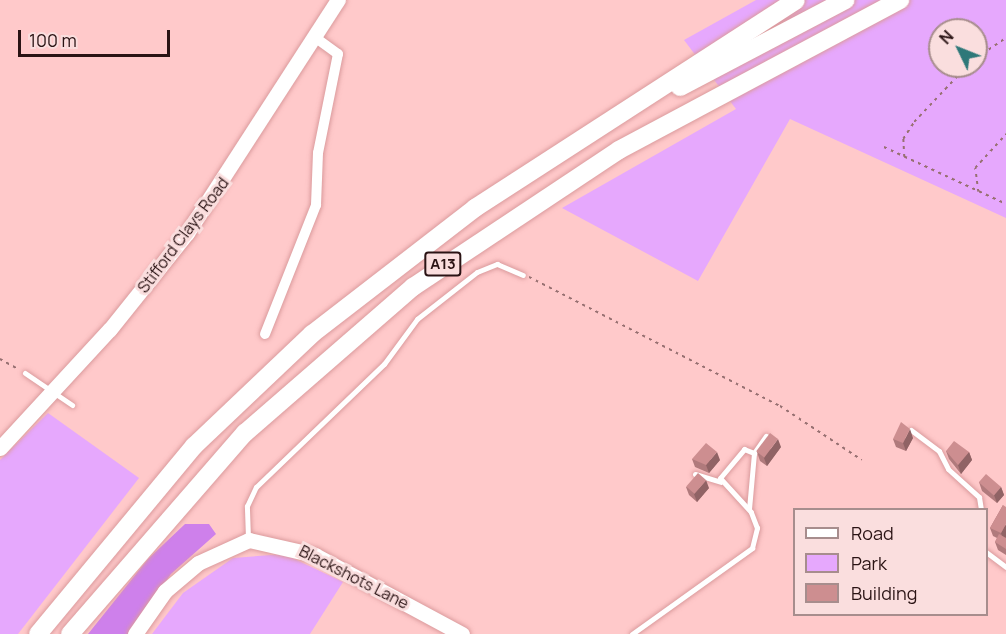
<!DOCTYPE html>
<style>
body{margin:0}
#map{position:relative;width:1006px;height:634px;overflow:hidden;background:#ffc9ca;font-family:Manrope,sans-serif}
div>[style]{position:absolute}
.green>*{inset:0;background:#e6a8fd}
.forest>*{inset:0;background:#ce80eb}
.path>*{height:1.5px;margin-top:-0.75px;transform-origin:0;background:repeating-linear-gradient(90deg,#977071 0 3px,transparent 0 7.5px)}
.roads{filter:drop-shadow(0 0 2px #db9b9d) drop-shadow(0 0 2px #db9b9d)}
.lane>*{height:5px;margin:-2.5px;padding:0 2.5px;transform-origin:2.5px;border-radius:2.5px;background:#fff}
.street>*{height:10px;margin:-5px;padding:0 5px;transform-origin:5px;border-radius:5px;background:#fff}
.secondary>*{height:15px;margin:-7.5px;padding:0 7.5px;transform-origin:7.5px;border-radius:7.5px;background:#fff}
.highway>*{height:18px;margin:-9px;padding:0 9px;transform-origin:9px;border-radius:9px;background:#fff}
.wall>*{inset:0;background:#b07a7c}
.shaded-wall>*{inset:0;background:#906365}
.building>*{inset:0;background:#cd8e90;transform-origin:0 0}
span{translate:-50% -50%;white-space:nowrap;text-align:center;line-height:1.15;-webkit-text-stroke:6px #fadede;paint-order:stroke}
.shield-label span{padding:2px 4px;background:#fadede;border:2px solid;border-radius:4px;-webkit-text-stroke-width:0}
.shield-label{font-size:15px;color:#2a1314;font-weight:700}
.street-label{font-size:16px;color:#2a1314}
.legend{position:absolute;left:793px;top:508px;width:195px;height:108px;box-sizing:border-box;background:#fadede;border:2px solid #a78d8d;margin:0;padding:8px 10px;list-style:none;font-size:18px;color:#2a1314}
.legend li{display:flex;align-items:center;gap:12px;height:30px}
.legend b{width:30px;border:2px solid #a78d8d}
.north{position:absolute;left:928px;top:18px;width:60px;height:60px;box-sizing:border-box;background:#fadede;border:2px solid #a78d8d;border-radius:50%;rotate:313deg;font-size:16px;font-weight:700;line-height:24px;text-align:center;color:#2a1314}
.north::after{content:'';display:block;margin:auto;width:21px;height:27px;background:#2e7879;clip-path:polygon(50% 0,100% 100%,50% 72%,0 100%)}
.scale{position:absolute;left:18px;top:30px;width:152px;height:27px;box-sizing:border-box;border:3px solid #2a1314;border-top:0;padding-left:8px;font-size:18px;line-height:21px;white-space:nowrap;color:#2a1314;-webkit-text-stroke:4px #fadede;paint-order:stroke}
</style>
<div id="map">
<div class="green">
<i style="clip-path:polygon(evenodd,756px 0,1006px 0,1006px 218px,790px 119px,698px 281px,562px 208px,736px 109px,684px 40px,756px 0,940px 30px,976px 30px,976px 66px,940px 66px,940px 30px)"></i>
<i style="clip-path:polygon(48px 413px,139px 478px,18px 634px,0 634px,0 460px)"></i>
<i style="clip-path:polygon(284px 554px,343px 582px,310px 634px,152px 634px,183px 593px,233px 558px)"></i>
</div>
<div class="forest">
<i style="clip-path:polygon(185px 524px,209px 524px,216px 534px,171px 574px,129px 634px,88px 634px,148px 559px)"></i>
</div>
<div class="path">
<i style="left:976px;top:58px;width:36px;rotate:-34deg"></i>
<i style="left:884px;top:147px;width:135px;rotate:25deg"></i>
<i style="left:904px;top:157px;width:18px;rotate:-93deg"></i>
<i style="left:903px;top:139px;width:20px;rotate:-57deg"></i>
<i style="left:914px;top:122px;width:77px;rotate:-46.6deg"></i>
<i style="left:978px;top:192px;width:24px;rotate:-97deg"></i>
<i style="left:975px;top:168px;width:46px;rotate:-47.6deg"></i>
<i style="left:529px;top:277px;width:282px;rotate:27.2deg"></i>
<i style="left:780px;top:406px;width:98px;rotate:33.4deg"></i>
<i style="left:0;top:359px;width:21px;rotate:29deg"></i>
</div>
<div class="roads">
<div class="lane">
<i style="left:25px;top:373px;width:57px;rotate:34.2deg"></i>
<i style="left:911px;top:430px;width:35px;rotate:37deg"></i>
<i style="left:939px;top:451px;width:20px;rotate:63deg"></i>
<i style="left:948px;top:469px;width:42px;rotate:42.1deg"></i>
<i style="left:979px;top:497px;width:13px;rotate:81deg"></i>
<i style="left:754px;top:453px;width:21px;rotate:-55deg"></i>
<i style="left:695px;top:474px;width:27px;rotate:17deg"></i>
<i style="left:248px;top:538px;width:32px;rotate:-92deg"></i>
<i style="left:247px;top:506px;width:21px;rotate:-65deg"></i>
<i style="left:256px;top:487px;width:178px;rotate:-43.9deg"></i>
<i style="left:384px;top:364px;width:56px;rotate:-53.7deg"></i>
<i style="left:417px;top:319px;width:76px;rotate:-38.1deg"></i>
<i style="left:477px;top:272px;width:22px;rotate:-22deg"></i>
<i style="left:497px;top:264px;width:28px;rotate:23deg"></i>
<i style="left:986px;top:552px;width:25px;rotate:37deg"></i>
<i style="left:632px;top:634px;width:148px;rotate:-35.6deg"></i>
<i style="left:752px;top:548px;width:21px;rotate:-76deg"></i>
<i style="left:757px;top:528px;width:17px;rotate:-111deg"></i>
<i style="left:751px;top:512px;width:46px;rotate:-132.4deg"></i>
<i style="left:720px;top:478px;width:38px;rotate:-50deg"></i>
<i style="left:744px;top:449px;width:11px;rotate:22deg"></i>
<i style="left:754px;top:453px;width:56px;rotate:95.1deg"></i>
</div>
<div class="street">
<i style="left:265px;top:334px;width:139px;rotate:-68.4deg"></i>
<i style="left:316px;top:205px;width:52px;rotate:-87.8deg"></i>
<i style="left:318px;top:153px;width:101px;rotate:-78.6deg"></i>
<i style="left:338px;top:54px;width:26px;rotate:-144deg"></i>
</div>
<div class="secondary">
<i style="left:0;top:448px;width:162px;rotate:-47.3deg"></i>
<i style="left:110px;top:329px;width:123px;rotate:-51.3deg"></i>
<i style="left:187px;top:233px;width:278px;rotate:-57.1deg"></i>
<i style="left:135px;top:634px;width:52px;rotate:-55.1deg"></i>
<i style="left:165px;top:591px;width:43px;rotate:-40.3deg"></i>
<i style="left:198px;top:563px;width:56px;rotate:-24.3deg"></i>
<i style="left:249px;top:540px;width:68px;rotate:12.8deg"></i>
<i style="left:315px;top:555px;width:167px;rotate:28.3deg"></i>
</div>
<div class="highway">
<i style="left:680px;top:87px;width:187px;rotate:-27.7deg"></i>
<i style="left:38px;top:634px;width:244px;rotate:-50.3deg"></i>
<i style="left:194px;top:446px;width:163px;rotate:-43.5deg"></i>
<i style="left:312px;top:334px;width:206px;rotate:-37.7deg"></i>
<i style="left:475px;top:208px;width:382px;rotate:-32.9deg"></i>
<i style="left:70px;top:634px;width:267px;rotate:-49deg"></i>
<i style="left:245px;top:433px;width:223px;rotate:-41deg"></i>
<i style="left:413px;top:287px;width:247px;rotate:-33.6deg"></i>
<i style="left:619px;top:150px;width:319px;rotate:-28.1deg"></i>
</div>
</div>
<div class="wall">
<i style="clip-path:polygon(913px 438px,906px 451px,896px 447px,893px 439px)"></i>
<i style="clip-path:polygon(781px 447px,767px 466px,760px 461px,757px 452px)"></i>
<i style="clip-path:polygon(946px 451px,969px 452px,972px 460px,961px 474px,949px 459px)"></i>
<i style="clip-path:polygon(692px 459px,720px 460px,709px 473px,695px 467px)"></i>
<i style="clip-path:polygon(979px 482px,1001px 487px,1004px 495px,997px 503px,982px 491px)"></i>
<i style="clip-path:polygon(686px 487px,709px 488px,697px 502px,689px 495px)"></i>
<i style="clip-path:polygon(1003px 505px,1006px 538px,1006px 555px,998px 550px,995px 542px,997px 538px,993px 536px,990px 528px)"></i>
</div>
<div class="shaded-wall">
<i style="clip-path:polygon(910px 429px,913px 438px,906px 451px,903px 443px)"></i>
<i style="clip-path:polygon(778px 439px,781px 447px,767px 466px,764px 458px)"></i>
<i style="clip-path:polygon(717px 452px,720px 460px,709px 473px,706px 465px)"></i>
<i style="clip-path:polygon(969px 452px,972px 460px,961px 474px,958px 465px)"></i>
<i style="clip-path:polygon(706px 480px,709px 488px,697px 502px,694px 494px)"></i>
<i style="clip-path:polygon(1001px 487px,1004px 495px,997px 503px,994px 495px)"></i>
<i style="clip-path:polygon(1006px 524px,1006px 537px,1004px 542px,1001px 533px)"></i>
</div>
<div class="building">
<i style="clip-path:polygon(901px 422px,910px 429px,903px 443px,893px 439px)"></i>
<i style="left:770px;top:433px;width:10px;height:23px;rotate:37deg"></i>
<i style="clip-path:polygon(954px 441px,969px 452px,958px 465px,946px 451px)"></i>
<i style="clip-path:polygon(706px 443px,717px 452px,706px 465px,692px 459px)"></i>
<i style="left:698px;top:473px;width:11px;height:18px;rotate:41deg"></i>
<i style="left:986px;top:474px;width:20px;height:11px;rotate:41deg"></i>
<i style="clip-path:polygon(1003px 505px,1006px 507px,1006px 524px,1001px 533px,990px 528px)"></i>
<i style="clip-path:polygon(999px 534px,1006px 538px,1006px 549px,995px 542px)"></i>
</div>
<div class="shield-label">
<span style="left:443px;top:264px">A13</span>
</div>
<div class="street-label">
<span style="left:183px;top:235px;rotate:-53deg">Stifford Clays Road</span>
<span style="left:354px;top:577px;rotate:27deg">Blackshots Lane</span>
</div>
<ul class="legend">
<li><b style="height:8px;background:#fff"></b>Road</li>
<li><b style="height:16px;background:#e6a8fd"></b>Park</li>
<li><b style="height:16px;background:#cd8e90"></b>Building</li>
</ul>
<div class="north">N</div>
<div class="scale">100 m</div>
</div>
